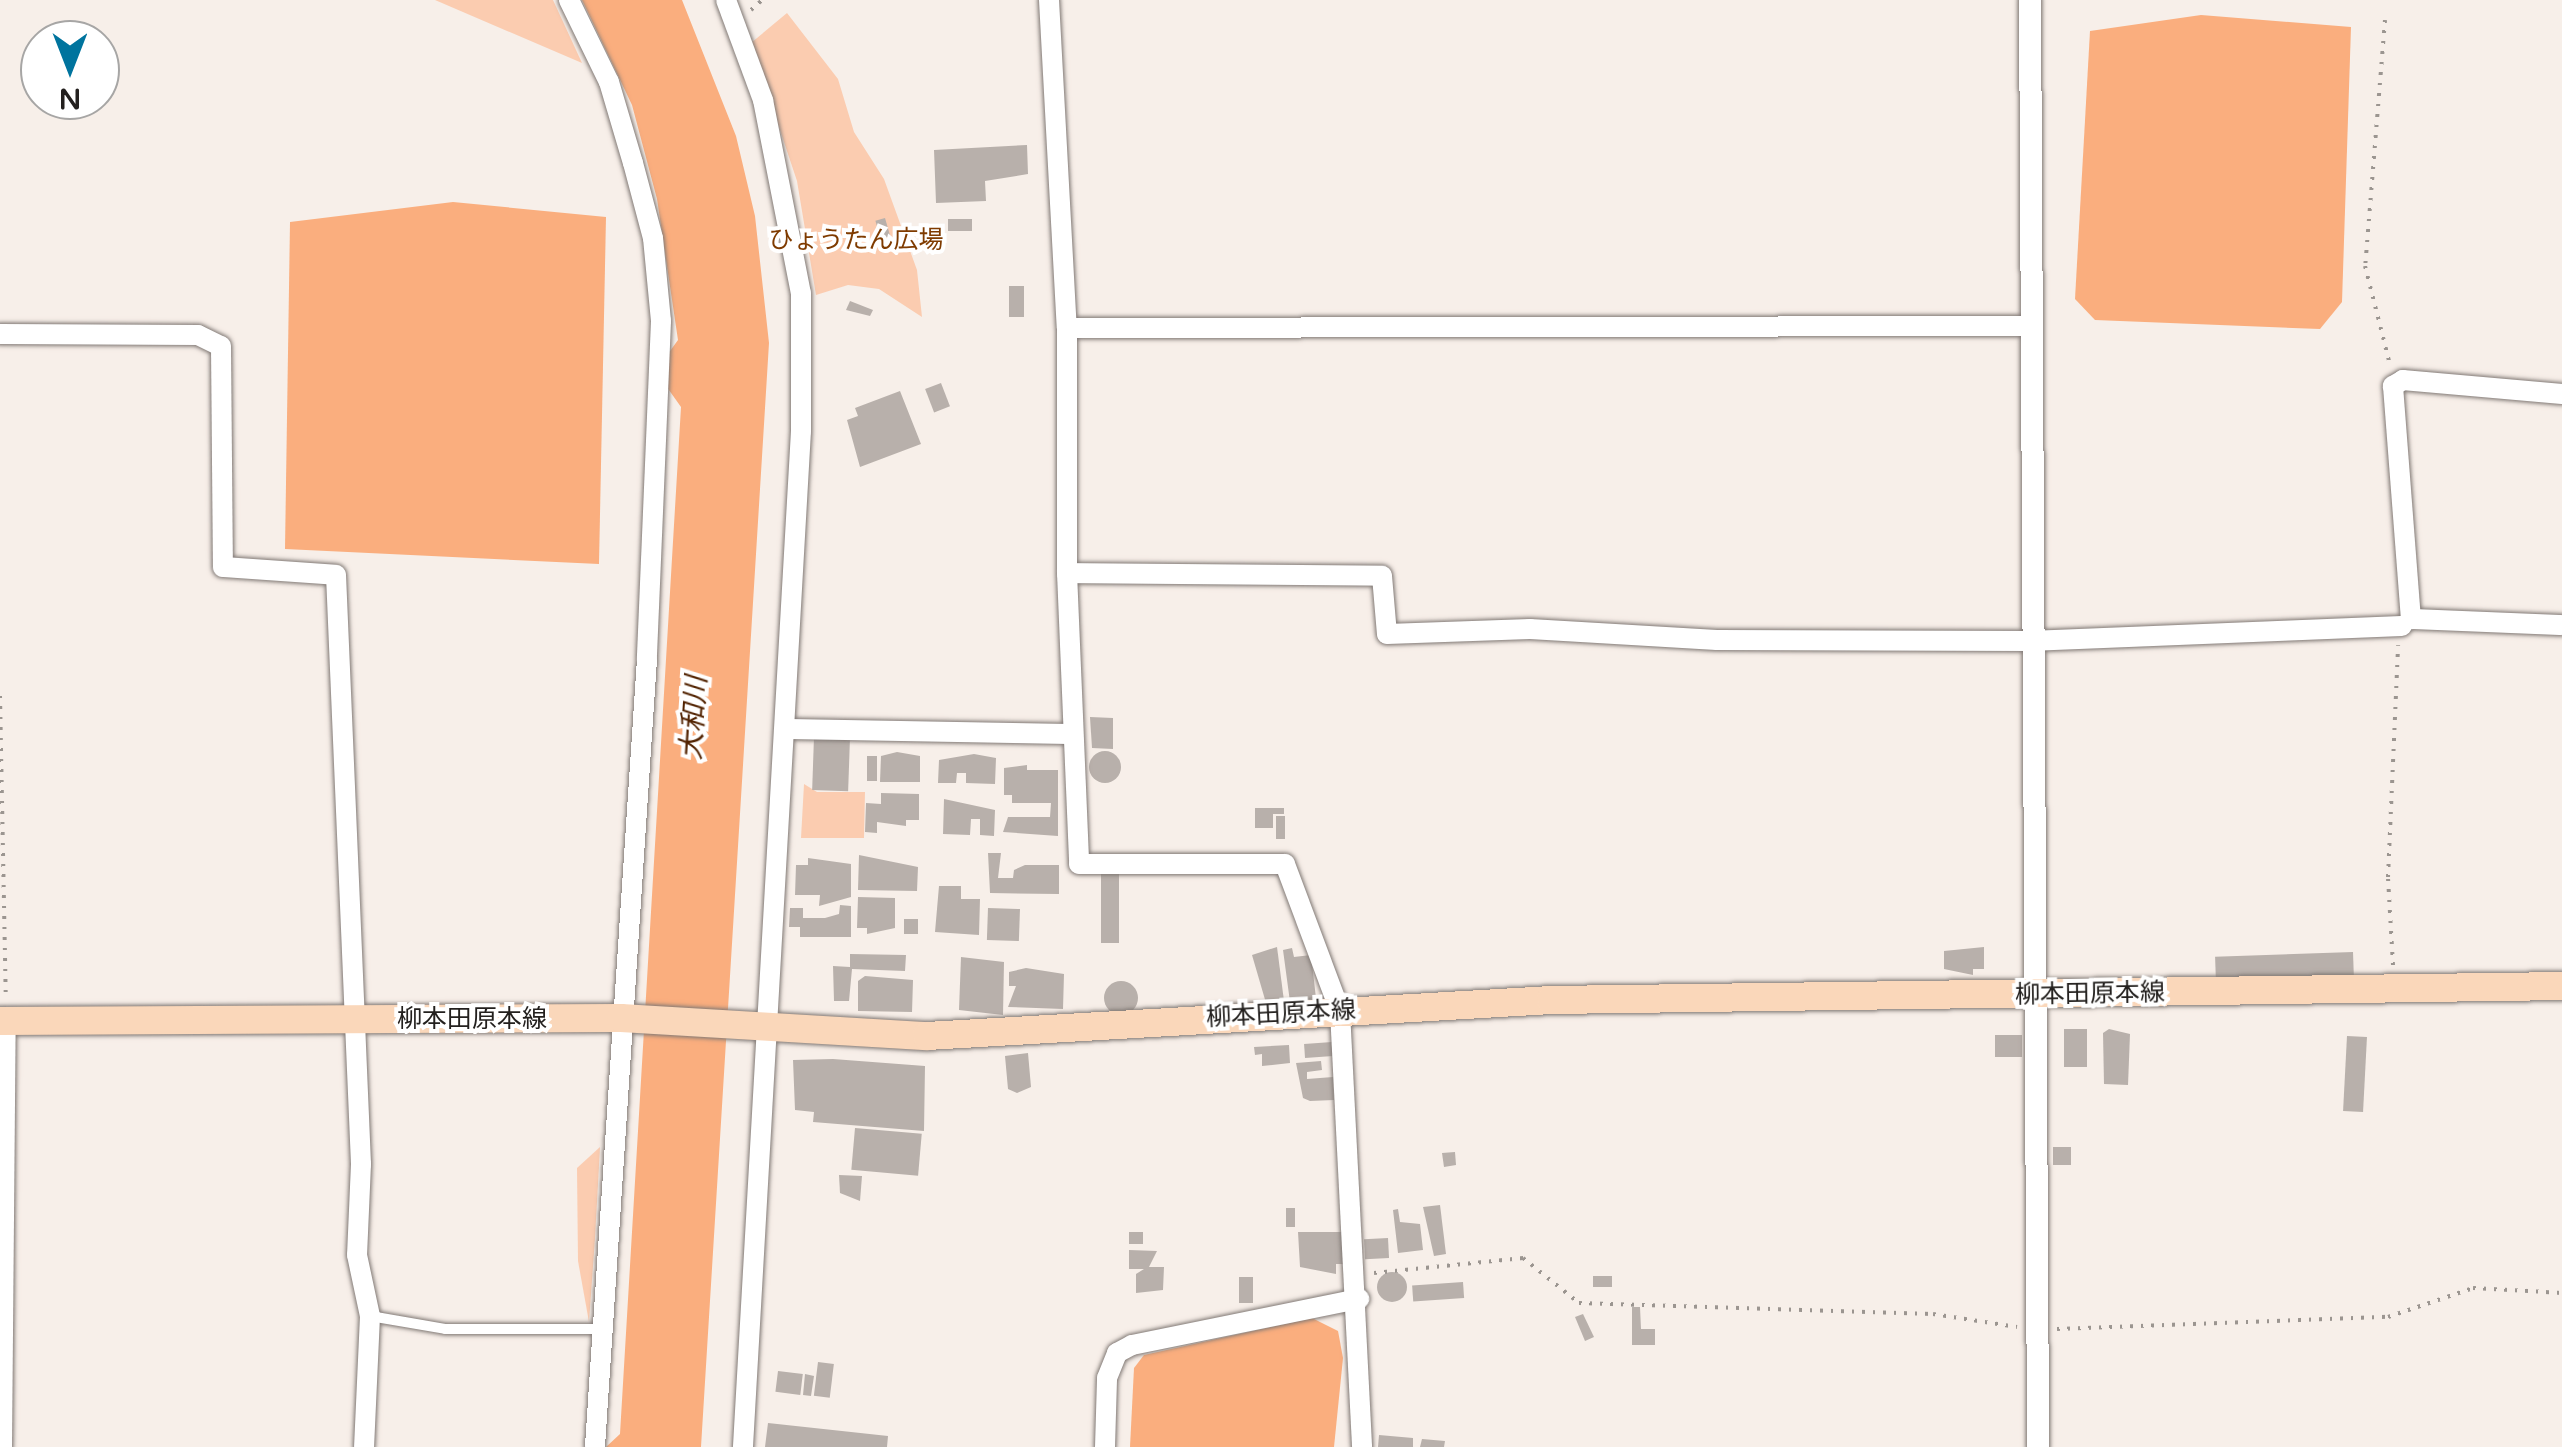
<!DOCTYPE html>
<meta charset="utf-8">
<style>
body{margin:0}
#map{position:relative;width:2562px;height:1447px;overflow:hidden;background:#f7efe9;font-family:"Varela Round","Noto Sans JP",sans-serif}
div>[style]{position:absolute}
.green>*{inset:0;background:#fbccb0}
.water>*{inset:0;background:#faae7e}
.building>*{inset:0;background:#b8b0ab;transform-origin:0 0}
.round{border-radius:50%}
.path>*{height:4px;margin-top:-2px;transform-origin:0;background:repeating-linear-gradient(90deg,#9b9590 0 2.5px,transparent 0 10.5px)}
.roads{filter:drop-shadow(0 0 2px #817975) drop-shadow(0 0 2px #817975)}
.service>*{height:10px;margin:-5px;padding:0 5px;transform-origin:5px;border-radius:5px;background:#fff}
.minor>*{height:20px;margin:-10px;padding:0 10px;transform-origin:10px;border-radius:10px;background:#fff}
.tertiary>*{height:22px;margin:-11px;padding:0 11px;transform-origin:11px;border-radius:11px;background:#fff}
.secondary>*{height:28px;margin:-14px;padding:0 14px;transform-origin:14px;border-radius:14px;background:#fad7ba}
span{translate:-50% -50%;white-space:nowrap;text-align:center;line-height:1.15;-webkit-text-stroke:8px #fff;paint-order:stroke}
.park-label{font-size:25px;color:#7f3b00}
.street-label{font-size:25px;color:#23201e}
.water-label{font-size:28px;color:#512200;font-style:italic}
.north{position:absolute;left:20px;top:20px;width:100px;height:100px;box-sizing:border-box;background:#fff;border:2px solid #a7a6a5;border-radius:50%;rotate:180deg;font-size:28px;font-weight:700;line-height:40px;text-align:center;color:#23201e}
.north::after{content:'';display:block;margin:auto;width:35px;height:45px;background:#00749e;clip-path:polygon(50% 0,100% 100%,50% 72%,0 100%)}
</style>
<div id="map">
<div class="green">
<i style="clip-path:polygon(435px 0,553px 0,582px 63px)"></i>
<i style="clip-path:polygon(787px 13px,838px 79px,854px 132px,884px 179px,917px 270px,922px 317px,879px 289px,848px 285px,816px 295px,797px 181px,751px 43px)"></i>
<i style="clip-path:polygon(804px 784px,817px 792px,865px 792px,864px 838px,801px 838px)"></i>
<i style="clip-path:polygon(600px 1147px,595px 1238px,589px 1322px,578px 1261px,577px 1168px)"></i>
</div>
<div class="water">
<i style="clip-path:polygon(582px 0,682px 0,736px 136px,755px 216px,769px 343px,701px 1447px,606px 1447px,620px 1434px,681px 407px,664px 383px,665px 358px,678px 340px,657px 199px,632px 105px)"></i>
<i style="clip-path:polygon(2201px 15px,2351px 27px,2342px 302px,2320px 329px,2095px 320px,2075px 299px,2090px 31px)"></i>
<i style="clip-path:polygon(453px 202px,606px 217px,599px 564px,285px 549px,290px 222px)"></i>
<i style="clip-path:polygon(1312px 1318px,1338px 1331px,1343px 1358px,1334px 1447px,1130px 1447px,1134px 1368px,1144px 1355px)"></i>
</div>
<div class="building">
<i style="clip-path:polygon(1027px 145px,1028px 174px,985px 181px,986px 201px,936px 203px,934px 150px)"></i>
<i style="left:885px;top:218px;width:19px;height:10px;rotate:74deg"></i>
<i style="left:948px;top:219px;width:24px;height:12px"></i>
<i style="left:1009px;top:286px;width:15px;height:31px"></i>
<i style="clip-path:polygon(850px 301px,873px 310px,870px 316px,846px 310px)"></i>
<i style="left:941px;top:383px;width:25px;height:17px;rotate:69deg"></i>
<i style="clip-path:polygon(900px 391px,921px 444px,860px 467px,847px 420px,858px 416px,855px 408px)"></i>
<i style="clip-path:polygon(1090px 717px,1113px 718px,1113px 749px,1092px 748px)"></i>
<i style="left:814px;top:737px;width:36px;height:53px;rotate:2deg"></i>
<i class="round" style="left:1089px;top:751px;width:32px;height:32px"></i>
<i style="clip-path:polygon(897px 752px,920px 756px,920px 782px,880px 782px,881px 756px)"></i>
<i style="clip-path:polygon(974px 754px,996px 758px,995px 784px,966px 783px,966px 773px,957px 773px,956px 783px,938px 783px,939px 760px)"></i>
<i style="left:867px;top:756px;width:10px;height:25px"></i>
<i style="clip-path:polygon(1027px 765px,1027px 770px,1058px 770px,1058px 836px,1003px 832px,1008px 817px,1050px 817px,1051px 803px,1012px 803px,1012px 795px,1004px 795px,1004px 768px)"></i>
<i style="clip-path:polygon(881px 793px,919px 794px,919px 820px,906px 820px,906px 826px,877px 822px,877px 833px,865px 832px,866px 803px,881px 804px)"></i>
<i style="clip-path:polygon(944px 799px,995px 810px,994px 836px,980px 835px,980px 819px,971px 819px,970px 835px,943px 834px)"></i>
<i style="clip-path:polygon(1255px 808px,1284px 808px,1284px 814px,1273px 814px,1273px 828px,1255px 828px)"></i>
<i style="left:1276px;top:816px;width:9px;height:23px"></i>
<i style="clip-path:polygon(988px 853px,1001px 853px,998px 878px,1013px 878px,1014px 870px,1025px 865px,1059px 865px,1059px 894px,990px 893px)"></i>
<i style="clip-path:polygon(859px 855px,918px 867px,917px 891px,858px 890px)"></i>
<i style="clip-path:polygon(808px 858px,851px 864px,851px 897px,819px 906px,820px 895px,795px 895px,796px 865px,808px 865px)"></i>
<i style="left:1101px;top:874px;width:18px;height:69px"></i>
<i style="clip-path:polygon(939px 886px,961px 886px,961px 899px,980px 899px,979px 935px,935px 932px)"></i>
<i style="clip-path:polygon(858px 897px,895px 898px,895px 928px,867px 934px,867px 928px,857px 928px)"></i>
<i style="clip-path:polygon(840px 905px,851px 906px,851px 937px,800px 937px,800px 927px,789px 927px,790px 908px,803px 908px,803px 918px,825px 918px,839px 914px)"></i>
<i style="left:988px;top:908px;width:32px;height:32px;rotate:2deg"></i>
<i style="left:904px;top:919px;width:14px;height:15px"></i>
<i style="clip-path:polygon(1277px 947px,1284px 1001px,1266px 1003px,1252px 955px)"></i>
<i style="clip-path:polygon(1984px 947px,1984px 969px,1973px 969px,1973px 975px,1944px 969px,1944px 951px)"></i>
<i style="clip-path:polygon(1292px 948px,1294px 957px,1311px 955px,1316px 998px,1290px 1002px,1283px 950px)"></i>
<i style="left:2353px;top:952px;width:23px;height:138px;rotate:88deg"></i>
<i style="clip-path:polygon(850px 954px,906px 955px,905px 971px,852px 969px,849px 1001px,834px 1001px,833px 966px,850px 967px)"></i>
<i style="clip-path:polygon(961px 957px,1004px 962px,1003px 1015px,959px 1010px)"></i>
<i style="clip-path:polygon(1026px 968px,1064px 974px,1063px 1009px,1008px 1007px,1016px 986px,1009px 986px,1009px 972px)"></i>
<i style="clip-path:polygon(865px 976px,913px 980px,912px 1012px,858px 1011px,858px 981px)"></i>
<i class="round" style="left:1104px;top:981px;width:34px;height:34px"></i>
<i style="left:2064px;top:1029px;width:23px;height:38px"></i>
<i style="clip-path:polygon(2109px 1029px,2130px 1034px,2128px 1085px,2104px 1084px,2103px 1033px)"></i>
<i style="left:1995px;top:1035px;width:27px;height:22px"></i>
<i style="left:2347px;top:1036px;width:20px;height:75px;rotate:3deg"></i>
<i style="left:1332px;top:1042px;width:14px;height:28px;rotate:86deg"></i>
<i style="clip-path:polygon(1289px 1045px,1290px 1063px,1262px 1066px,1262px 1054px,1255px 1055px,1254px 1047px)"></i>
<i style="clip-path:polygon(1028px 1053px,1031px 1087px,1017px 1093px,1008px 1089px,1005px 1056px)"></i>
<i style="clip-path:polygon(833px 1059px,925px 1066px,924px 1131px,813px 1122px,814px 1112px,795px 1110px,793px 1060px)"></i>
<i style="clip-path:polygon(1321px 1061px,1322px 1070px,1307px 1072px,1307px 1079px,1333px 1077px,1334px 1100px,1310px 1101px,1303px 1098px,1296px 1063px)"></i>
<i style="left:855px;top:1128px;width:67px;height:42px;rotate:5deg"></i>
<i style="left:2053px;top:1147px;width:18px;height:18px"></i>
<i style="clip-path:polygon(1455px 1152px,1456px 1165px,1444px 1167px,1442px 1153px)"></i>
<i style="clip-path:polygon(839px 1175px,862px 1176px,860px 1201px,840px 1193px)"></i>
<i style="clip-path:polygon(1440px 1205px,1446px 1254px,1434px 1256px,1423px 1207px)"></i>
<i style="left:1286px;top:1208px;width:9px;height:19px"></i>
<i style="clip-path:polygon(1398px 1209px,1400px 1222px,1420px 1224px,1423px 1250px,1398px 1253px,1393px 1210px)"></i>
<i style="left:1129px;top:1232px;width:14px;height:12px"></i>
<i style="clip-path:polygon(1298px 1232px,1343px 1232px,1345px 1264px,1336px 1264px,1336px 1274px,1300px 1267px)"></i>
<i style="left:1388px;top:1238px;width:20px;height:24px;rotate:87deg"></i>
<i style="clip-path:polygon(1129px 1250px,1157px 1251px,1149px 1267px,1164px 1267px,1163px 1290px,1136px 1293px,1136px 1274px,1144px 1269px,1129px 1269px)"></i>
<i class="round" style="left:1377px;top:1272px;width:30px;height:30px"></i>
<i style="left:1593px;top:1276px;width:19px;height:11px"></i>
<i style="left:1239px;top:1277px;width:14px;height:26px"></i>
<i style="left:1463px;top:1282px;width:16px;height:51px;rotate:86deg"></i>
<i style="clip-path:polygon(1632px 1307px,1640px 1307px,1641px 1329px,1655px 1329px,1655px 1345px,1632px 1345px)"></i>
<i style="clip-path:polygon(1583px 1314px,1594px 1337px,1585px 1341px,1575px 1317px)"></i>
<i style="left:818px;top:1362px;width:16px;height:34px;rotate:7deg"></i>
<i style="left:778px;top:1371px;width:25px;height:21px;rotate:7deg"></i>
<i style="clip-path:polygon(805px 1374px,814px 1376px,811px 1396px,803px 1395px)"></i>
<i style="clip-path:polygon(768px 1423px,888px 1436px,887px 1447px,765px 1447px)"></i>
<i style="clip-path:polygon(1379px 1435px,1413px 1438px,1413px 1447px,1378px 1447px)"></i>
<i style="clip-path:polygon(1422px 1439px,1445px 1441px,1444px 1447px,1420px 1447px)"></i>
</div>
<div class="path">
<i style="left:751px;top:10px;width:15px;rotate:-42deg"></i>
<i style="left:2385px;top:20px;width:247px;rotate:94.6deg"></i>
<i style="left:2365px;top:266px;width:102px;rotate:75.8deg"></i>
<i style="left:0;top:696px;width:300px;rotate:88.9deg"></i>
<i style="left:2393px;top:965px;width:88px;rotate:-93.3deg"></i>
<i style="left:2388px;top:877px;width:232px;rotate:-87.5deg"></i>
<i style="left:1374px;top:1273px;width:150px;rotate:-5.7deg"></i>
<i style="left:1523px;top:1258px;width:72px;rotate:38.8deg"></i>
<i style="left:1579px;top:1303px;width:354px;rotate:1.8deg"></i>
<i style="left:1933px;top:1314px;width:85px;rotate:8.8deg"></i>
<i style="left:2057px;top:1329px;width:331px;rotate:-2.1deg"></i>
<i style="left:2388px;top:1317px;width:90px;rotate:-18.8deg"></i>
<i style="left:2473px;top:1288px;width:89px;rotate:3.2deg"></i>
</div>
<div class="roads">
<div class="service">
<i style="left:370px;top:1316px;width:76px;rotate:9.8deg"></i>
<i style="left:445px;top:1329px;width:155px"></i>
</div>
<div class="minor">
<i style="left:569px;top:0;width:91px;rotate:64deg"></i>
<i style="left:609px;top:82px;width:84px;rotate:73.5deg"></i>
<i style="left:633px;top:163px;width:78px;rotate:75.1deg"></i>
<i style="left:653px;top:238px;width:83px;rotate:84.5deg"></i>
<i style="left:661px;top:321px;width:338px;rotate:92.4deg"></i>
<i style="left:647px;top:659px;width:790px;rotate:93.78deg"></i>
<i style="left:726px;top:0;width:107px;rotate:69.7deg"></i>
<i style="left:763px;top:100px;width:197px;rotate:78.9deg"></i>
<i style="left:801px;top:293px;width:138px;rotate:90deg"></i>
<i style="left:801px;top:431px;width:1018px;rotate:93.27deg"></i>
<i style="left:1049px;top:0;width:328px;rotate:86.9deg"></i>
<i style="left:1067px;top:328px;width:245px;rotate:90deg"></i>
<i style="left:1067px;top:573px;width:291px;rotate:87.6deg"></i>
<i style="left:1079px;top:864px;width:206px"></i>
<i style="left:1285px;top:864px;width:157px;rotate:69.5deg"></i>
<i style="left:1340px;top:1011px;width:437px;rotate:87.1deg"></i>
<i style="left:1067px;top:328px;width:963px;rotate:-0.12deg"></i>
<i style="left:0;top:334px;width:198px;rotate:0.3deg"></i>
<i style="left:198px;top:335px;width:25px;rotate:26deg"></i>
<i style="left:221px;top:346px;width:221px;rotate:89.5deg"></i>
<i style="left:223px;top:567px;width:113px;rotate:4deg"></i>
<i style="left:336px;top:575px;width:590px;rotate:87.57deg"></i>
<i style="left:361px;top:1164px;width:91px;rotate:92.5deg"></i>
<i style="left:357px;top:1255px;width:62px;rotate:78deg"></i>
<i style="left:370px;top:1316px;width:131px;rotate:92.6deg"></i>
<i style="left:2562px;top:394px;width:160px;rotate:-175deg"></i>
<i style="left:2403px;top:380px;width:12px;rotate:149deg"></i>
<i style="left:2393px;top:386px;width:234px;rotate:85.6deg"></i>
<i style="left:2411px;top:619px;width:151px;rotate:2.3deg"></i>
<i style="left:1067px;top:573px;width:315px;rotate:0.5deg"></i>
<i style="left:1382px;top:576px;width:58px;rotate:85.1deg"></i>
<i style="left:1387px;top:634px;width:143px;rotate:-2deg"></i>
<i style="left:1530px;top:629px;width:187px;rotate:3.4deg"></i>
<i style="left:1717px;top:640px;width:312px;rotate:0.2deg"></i>
<i style="left:2029px;top:641px;width:373px;rotate:-2.3deg"></i>
<i style="left:785px;top:729px;width:288px;rotate:1deg"></i>
<i style="left:2px;top:1447px;width:426px;rotate:-89.5deg"></i>
<i style="left:1105px;top:1447px;width:69px;rotate:-88.3deg"></i>
<i style="left:1107px;top:1378px;width:27px;rotate:-68deg"></i>
<i style="left:1117px;top:1353px;width:17px;rotate:-28deg"></i>
<i style="left:1132px;top:1345px;width:232px;rotate:-11.5deg"></i>
</div>
<div class="tertiary">
<i style="left:2030px;top:0;width:1447px;rotate:89.68deg"></i>
</div>
<div class="secondary">
<i style="left:0;top:1021px;width:621px;rotate:-0.28deg"></i>
<i style="left:621px;top:1018px;width:307px;rotate:3.4deg"></i>
<i style="left:927px;top:1036px;width:625px;rotate:-3.3deg"></i>
<i style="left:1551px;top:1000px;width:1011px;rotate:-0.79deg"></i>
</div>
</div>
<div class="park-label">
<span style="left:856px;top:240px">ひょうたん広場</span>
</div>
<div class="street-label">
<span style="left:2090px;top:994px;rotate:-1deg">柳本田原本線</span>
<span style="left:1281px;top:1014px;rotate:-3deg">柳本田原本線</span>
<span style="left:472px;top:1019px">柳本田原本線</span>
</div>
<div class="water-label">
<span style="left:694px;top:718px;rotate:-86deg">大和川</span>
</div>
<div class="north">N</div>
</div>
